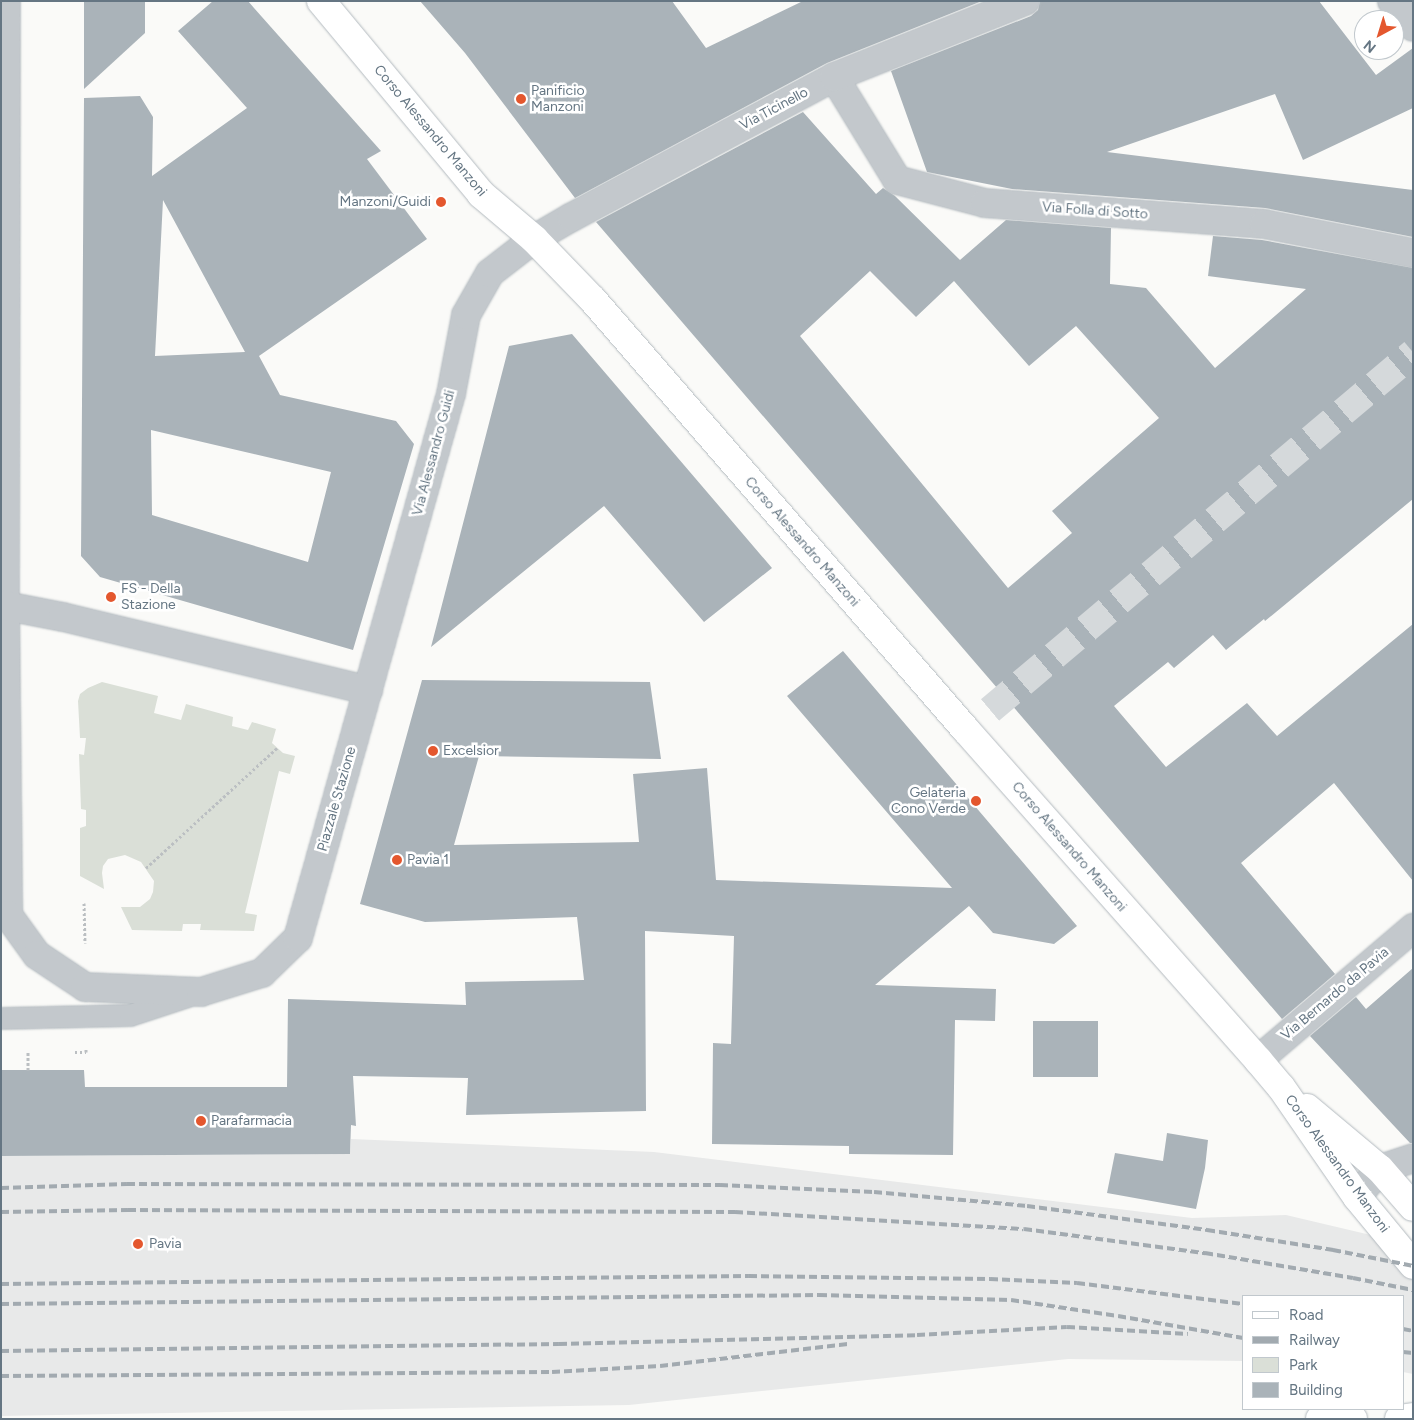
<!DOCTYPE html>
<style>
body{margin:0}
#map{position:relative;width:1414px;height:1420px;overflow:hidden;background:#fafaf8;font-family:Figtree,sans-serif}
div>[style]{position:absolute}
.built>*{inset:0;background:#e8e9e9}
.green>*{inset:0;background:#dadfd7}
.building>*{inset:0;background:#aab3b9;transform-origin:0 0}
.street-tunnel>*{height:28px;margin-top:-14px;transform-origin:0;background:repeating-linear-gradient(90deg,#d5d9db 0 28px,transparent 0 42px)}
.path>*{height:3px;margin-top:-1.5px;transform-origin:0;background:repeating-linear-gradient(90deg,#bbbfc2 0 2.5px,transparent 0 5px)}
.roads{filter:drop-shadow(0 0 1px #b3babf) drop-shadow(0 0 1px #b3babf)}
.lane>*{height:21px;margin:-10.5px;padding:0 10.5px;transform-origin:10.5px;border-radius:10.5px;background:#c3c8cc}
.street>*{height:28px;margin:-14px;padding:0 14px;transform-origin:14px;border-radius:14px;background:#c3c8cc}
.secondary>*{height:28px;margin:-14px;padding:0 14px;transform-origin:14px;border-radius:14px;background:#fff}
.rail>*{height:4px;margin-top:-2px;transform-origin:0;background:repeating-linear-gradient(90deg,#a2aab0 0 8px,transparent 0 12px)}
.dots>*{width:14px;height:14px;translate:-50% -50%;box-sizing:border-box;border:2px solid #fff;border-radius:50%}
span{translate:-50% -50%;white-space:nowrap;text-align:center;line-height:1.15;-webkit-text-stroke:5px #fff;paint-order:stroke}
.poi-label{font-size:14px;color:#657683}
.left{translate:0 -50%;text-align:left}
.right{translate:-100% -50%;text-align:right}
.street-label{font-size:14px;color:#657683}
.frame{position:absolute;inset:0;border:2px solid #657683;pointer-events:none}
.legend{position:absolute;left:1242px;top:1295px;width:162px;height:115px;box-sizing:border-box;background:#fff;border:1px solid #c1c8cd;margin:0;padding:6px 9px;list-style:none;font-size:15px;color:#657683}
.legend li{display:flex;align-items:center;gap:10px;height:25px}
.legend b{width:25px;border:1px solid #c1c8cd}
.north{position:absolute;left:1354px;top:10px;width:50px;height:50px;box-sizing:border-box;background:#fff;border:1px solid #c1c8cd;border-radius:50%;rotate:219deg;font-size:14px;font-weight:700;line-height:20px;text-align:center;color:#657683}
.north::after{content:'';display:block;margin:auto;width:18px;height:22px;background:#e4572e;clip-path:polygon(50% 0,100% 100%,50% 72%,0 100%)}
</style>
<div id="map">
<div class="built">
<i style="clip-path:polygon(351px 1139px,654px 1152px,1192px 1218px,1286px 1215px,1413px 1245px,1413px 1374px,1403px 1372px,1403px 1296px,1243px 1296px,1243px 1361px,1068px 1359px,629px 1405px,1px 1416px,1px 1156px,350px 1154px)"></i>
</div>
<div class="green">
<i style="clip-path:polygon(102px 682px,158px 696px,154px 713px,181px 720px,186px 704px,233px 717px,232px 726px,248px 730px,252px 722px,276px 729px,272px 743px,283px 753px,295px 756px,290px 774px,279px 771px,245px 913px,257px 915px,254px 931px,200px 930px,201px 924px,183px 924px,182px 931px,132px 930px,121px 907px,140px 907px,150px 899px,153px 892px,154px 881px,141px 862px,125px 855px,108px 859px,103px 866px,102px 873px,104px 889px,80px 876px,80px 828px,86px 826px,86px 810px,81px 809px,79px 754px,84px 755px,86px 738px,80px 738px,78px 701px,80px 694px,88px 688px)"></i>
</div>
<div class="building">
<i style="clip-path:polygon(84px 1px,145px 1px,145px 33px,84px 89px)"></i>
<i style="clip-path:polygon(evenodd,213px 1px,248px 1px,254px 8px,381px 151px,367px 159px,427px 239px,259px 356px,280px 395px,396px 421px,414px 444px,353px 650px,100px 577px,81px 556px,84px 98px,140px 96px,153px 117px,152px 176px,247px 108px,178px 31px,213px 1px,163px 200px,245px 352px,155px 356px,163px 200px,213px 1px,151px 430px,331px 472px,308px 562px,152px 515px,151px 430px)"></i>
<i style="clip-path:polygon(420px 1px,672px 1px,706px 48px,803px 1px,982px 1px,827px 63px,575px 198px,465px 53px)"></i>
<i style="clip-path:polygon(1040px 1px,1319px 1px,1376px 75px,1413px 48px,1413px 108px,1303px 160px,1275px 94px,1107px 152px,1413px 190px,1413px 237px,1265px 208px,1012px 189px,927px 172px,891px 71px,1031px 16px,1038px 10px)"></i>
<i style="clip-path:polygon(evenodd,803px 112px,876px 194px,883px 188px,895px 196px,960px 260px,1006px 220px,1111px 228px,1110px 284px,1146px 288px,1215px 368px,1306px 289px,1208px 276px,1213px 236px,1262px 240px,1413px 268px,1413px 499px,1265px 621px,1264px 619px,1226px 650px,1213px 635px,1174px 668px,1168px 662px,1114px 706px,1166px 767px,1247px 703px,1277px 736px,1413px 624px,1413px 881px,1334px 783px,1241px 863px,1335px 974px,1282px 1019px,596px 222px,803px 112px,870px 271px,916px 317px,954px 281px,1029px 366px,1076px 326px,1159px 418px,1052px 511px,1072px 533px,1008px 588px,800px 336px,870px 271px)"></i>
<i style="clip-path:polygon(572px 334px,772px 568px,704px 622px,604px 506px,431px 647px,509px 346px)"></i>
<i style="clip-path:polygon(843px 651px,1077px 926px,1054px 944px,993px 933px,969px 906px,875px 985px,996px 989px,995px 1021px,955px 1020px,953px 1155px,849px 1154px,849px 1146px,712px 1144px,713px 1043px,731px 1044px,734px 936px,645px 931px,646px 1111px,466px 1115px,468px 1078px,353px 1076px,356px 1126px,351px 1125px,350px 1154px,1px 1156px,1px 1070px,84px 1070px,85px 1087px,287px 1087px,288px 999px,466px 1005px,465px 982px,584px 980px,577px 917px,425px 922px,360px 904px,422px 680px,650px 682px,661px 759px,479px 756px,454px 845px,639px 842px,633px 774px,707px 768px,716px 880px,952px 888px,787px 696px)"></i>
<i style="clip-path:polygon(1413px 968px,1413px 1143px,1410px 1143px,1310px 1036px,1356px 997px,1366px 1009px)"></i>
<i style="left:1033px;top:1021px;width:65px;height:56px"></i>
<i style="clip-path:polygon(1167px 1133px,1208px 1140px,1205px 1168px,1196px 1209px,1107px 1193px,1115px 1153px,1163px 1161px)"></i>
</div>
<div class="street-tunnel">
<i style="left:990px;top:710px;width:554px;rotate:-40.16deg"></i>
</div>
<div class="path">
<i style="left:146px;top:868px;width:178px;rotate:-42.5deg"></i>
<i style="left:84px;top:903px;width:40px;rotate:88.6deg"></i>
<i style="left:75px;top:1052px;width:11px"></i>
<i style="left:86px;top:1052px;width:3px;rotate:-90deg"></i>
<i style="left:28px;top:1070px;width:19px;rotate:-90deg"></i>
</div>
<div class="roads">
<div class="lane">
<i style="left:1px;top:1018px;width:129px;rotate:-1.3deg"></i>
<i style="left:130px;top:1015px;width:64px;rotate:-18.2deg"></i>
</div>
<div class="street">
<i style="left:6px;top:1px;width:603px;rotate:90.1deg"></i>
<i style="left:5px;top:604px;width:311px;rotate:89.4deg"></i>
<i style="left:1392px;top:1px;width:33px;rotate:51deg"></i>
<i style="left:834px;top:77px;width:121px;rotate:58.5deg"></i>
<i style="left:897px;top:180px;width:91px;rotate:14.6deg"></i>
<i style="left:985px;top:203px;width:280px;rotate:4.3deg"></i>
<i style="left:1264px;top:224px;width:152px;rotate:11deg"></i>
<i style="left:1px;top:605px;width:63px;rotate:11deg"></i>
<i style="left:63px;top:617px;width:314px;rotate:13.5deg"></i>
<i style="left:8px;top:915px;width:49px;rotate:54.1deg"></i>
<i style="left:37px;top:955px;width:58px;rotate:33.7deg"></i>
<i style="left:85px;top:987px;width:116px;rotate:2.5deg"></i>
<i style="left:201px;top:992px;width:64px;rotate:-17.3deg"></i>
<i style="left:262px;top:973px;width:50px;rotate:-44.2deg"></i>
<i style="left:298px;top:938px;width:565px;rotate:-74.29deg"></i>
<i style="left:451px;top:394px;width:80px;rotate:-79.2deg"></i>
<i style="left:466px;top:315px;width:48px;rotate:-60.3deg"></i>
<i style="left:490px;top:273px;width:56px;rotate:-37.7deg"></i>
<i style="left:534px;top:239px;width:44px;rotate:-30.1deg"></i>
<i style="left:572px;top:217px;width:297px;rotate:-28.1deg"></i>
<i style="left:834px;top:77px;width:206px;rotate:-21.7deg"></i>
<i style="left:1258px;top:1060px;width:204px;rotate:-40.4deg"></i>
<i style="left:1357px;top:1197px;width:36px;rotate:-51deg"></i>
<i style="left:1380px;top:1169px;width:35px;rotate:-18deg"></i>
</div>
<div class="secondary">
<i style="left:321px;top:1px;width:251px;rotate:50.3deg"></i>
<i style="left:481px;top:194px;width:70px;rotate:40.3deg"></i>
<i style="left:534px;top:239px;width:85px;rotate:46deg"></i>
<i style="left:593px;top:300px;width:569px;rotate:49.06deg"></i>
<i style="left:966px;top:730px;width:441px;rotate:48.5deg"></i>
<i style="left:1258px;top:1060px;width:35px;rotate:50deg"></i>
<i style="left:1281px;top:1087px;width:134px;rotate:55.4deg"></i>
<i style="left:1357px;top:1197px;width:88px;rotate:50.5deg"></i>
<i style="left:1307px;top:1108px;width:95px;rotate:39.9deg"></i>
<i style="left:1380px;top:1169px;width:50px;rotate:49deg"></i>
<i style="left:1320px;top:1419px;width:33px"></i>
<i style="left:1399px;top:1419px;width:14px;rotate:-8deg"></i>
</div>
</div>
<div class="rail">
<i style="left:1px;top:1188px;width:126px;rotate:-1.8deg"></i>
<i style="left:127px;top:1184px;width:593px;rotate:0.1deg"></i>
<i style="left:720px;top:1185px;width:154px;rotate:2.6deg"></i>
<i style="left:874px;top:1192px;width:154px;rotate:5.2deg"></i>
<i style="left:1027px;top:1206px;width:182px;rotate:7.6deg"></i>
<i style="left:1207px;top:1230px;width:128px;rotate:9deg"></i>
<i style="left:1333px;top:1250px;width:82px;rotate:11.3deg"></i>
<i style="left:1px;top:1212px;width:127px;rotate:-0.9deg"></i>
<i style="left:128px;top:1210px;width:607px;rotate:0.19deg"></i>
<i style="left:735px;top:1212px;width:289px;rotate:3.4deg"></i>
<i style="left:1024px;top:1229px;width:183px;rotate:7.6deg"></i>
<i style="left:1205px;top:1253px;width:150px;rotate:9.6deg"></i>
<i style="left:1353px;top:1278px;width:61px;rotate:11.3deg"></i>
<i style="left:1px;top:1284px;width:748px;rotate:-0.61deg"></i>
<i style="left:749px;top:1276px;width:241px;rotate:0.7deg"></i>
<i style="left:990px;top:1279px;width:87px;rotate:2.6deg"></i>
<i style="left:1077px;top:1283px;width:167px;rotate:7.2deg"></i>
<i style="left:1px;top:1304px;width:818px;rotate:-0.63deg"></i>
<i style="left:819px;top:1295px;width:192px;rotate:1.5deg"></i>
<i style="left:1011px;top:1300px;width:108px;rotate:8.5deg"></i>
<i style="left:1118px;top:1316px;width:127px;rotate:10deg"></i>
<i style="left:1403px;top:1329px;width:10px;rotate:11deg"></i>
<i style="left:1px;top:1351px;width:558px;rotate:-0.72deg"></i>
<i style="left:559px;top:1344px;width:358px;rotate:-1.4deg"></i>
<i style="left:917px;top:1335px;width:150px;rotate:-3.1deg"></i>
<i style="left:1067px;top:1327px;width:121px;rotate:3.3deg"></i>
<i style="left:1403px;top:1352px;width:10px;rotate:6deg"></i>
<i style="left:1px;top:1376px;width:551px;rotate:-0.42deg"></i>
<i style="left:552px;top:1372px;width:108px;rotate:-3.2deg"></i>
<i style="left:660px;top:1366px;width:189px;rotate:-6.7deg"></i>
</div>
<div class="dots">
<i style="left:521px;top:99px;background:#e4572e"></i>
<i style="left:441px;top:202px;background:#e4572e"></i>
<i style="left:111px;top:597px;background:#e4572e"></i>
<i style="left:433px;top:751px;background:#e4572e"></i>
<i style="left:976px;top:801px;background:#e4572e"></i>
<i style="left:397px;top:860px;background:#e4572e"></i>
<i style="left:201px;top:1121px;background:#e4572e"></i>
<i style="left:138px;top:1244px;background:#e4572e"></i>
</div>
<div class="poi-label">
<span class="left" style="left:531px;top:99px">Panificio<br>Manzoni</span>
<span class="right" style="left:431px;top:202px">Manzoni/Guidi</span>
<span class="left" style="left:121px;top:597px">FS - Della<br>Stazione</span>
<span class="left" style="left:443px;top:751px">Excelsior</span>
<span class="right" style="left:966px;top:801px">Gelateria<br>Cono Verde</span>
<span class="left" style="left:407px;top:860px">Pavia 1</span>
<span class="left" style="left:211px;top:1121px">Parafarmacia</span>
<span class="left" style="left:149px;top:1244px">Pavia</span>
</div>
<div class="street-label">
<span style="left:774px;top:109px;rotate:-28deg">Via Ticinello</span>
<span style="left:430px;top:131px;rotate:50deg">Corso Alessandro Manzoni</span>
<span style="left:1095px;top:211px;rotate:4deg">Via Folla di Sotto</span>
<span style="left:434px;top:453px;rotate:-75deg">Via Alessandro Guidi</span>
<span style="left:802px;top:542px;rotate:49deg">Corso Alessandro Manzoni</span>
<span style="left:337px;top:799px;rotate:-74deg">Piazzale Stazione</span>
<span style="left:1069px;top:847px;rotate:49deg">Corso Alessandro Manzoni</span>
<span style="left:1335px;top:994px;rotate:-40deg">Via Bernardo da Pavia</span>
<span style="left:1337px;top:1164px;rotate:54deg">Corso Alessandro Manzoni</span>
</div>
<div class="frame"></div>
<ul class="legend">
<li><b style="height:6px;background:#fff"></b>Road</li>
<li><b style="height:6px;background:#a2aab0"></b>Railway</li>
<li><b style="height:14px;background:#dadfd7"></b>Park</li>
<li><b style="height:14px;background:#aab3b9"></b>Building</li>
</ul>
<div class="north">N</div>
</div>
